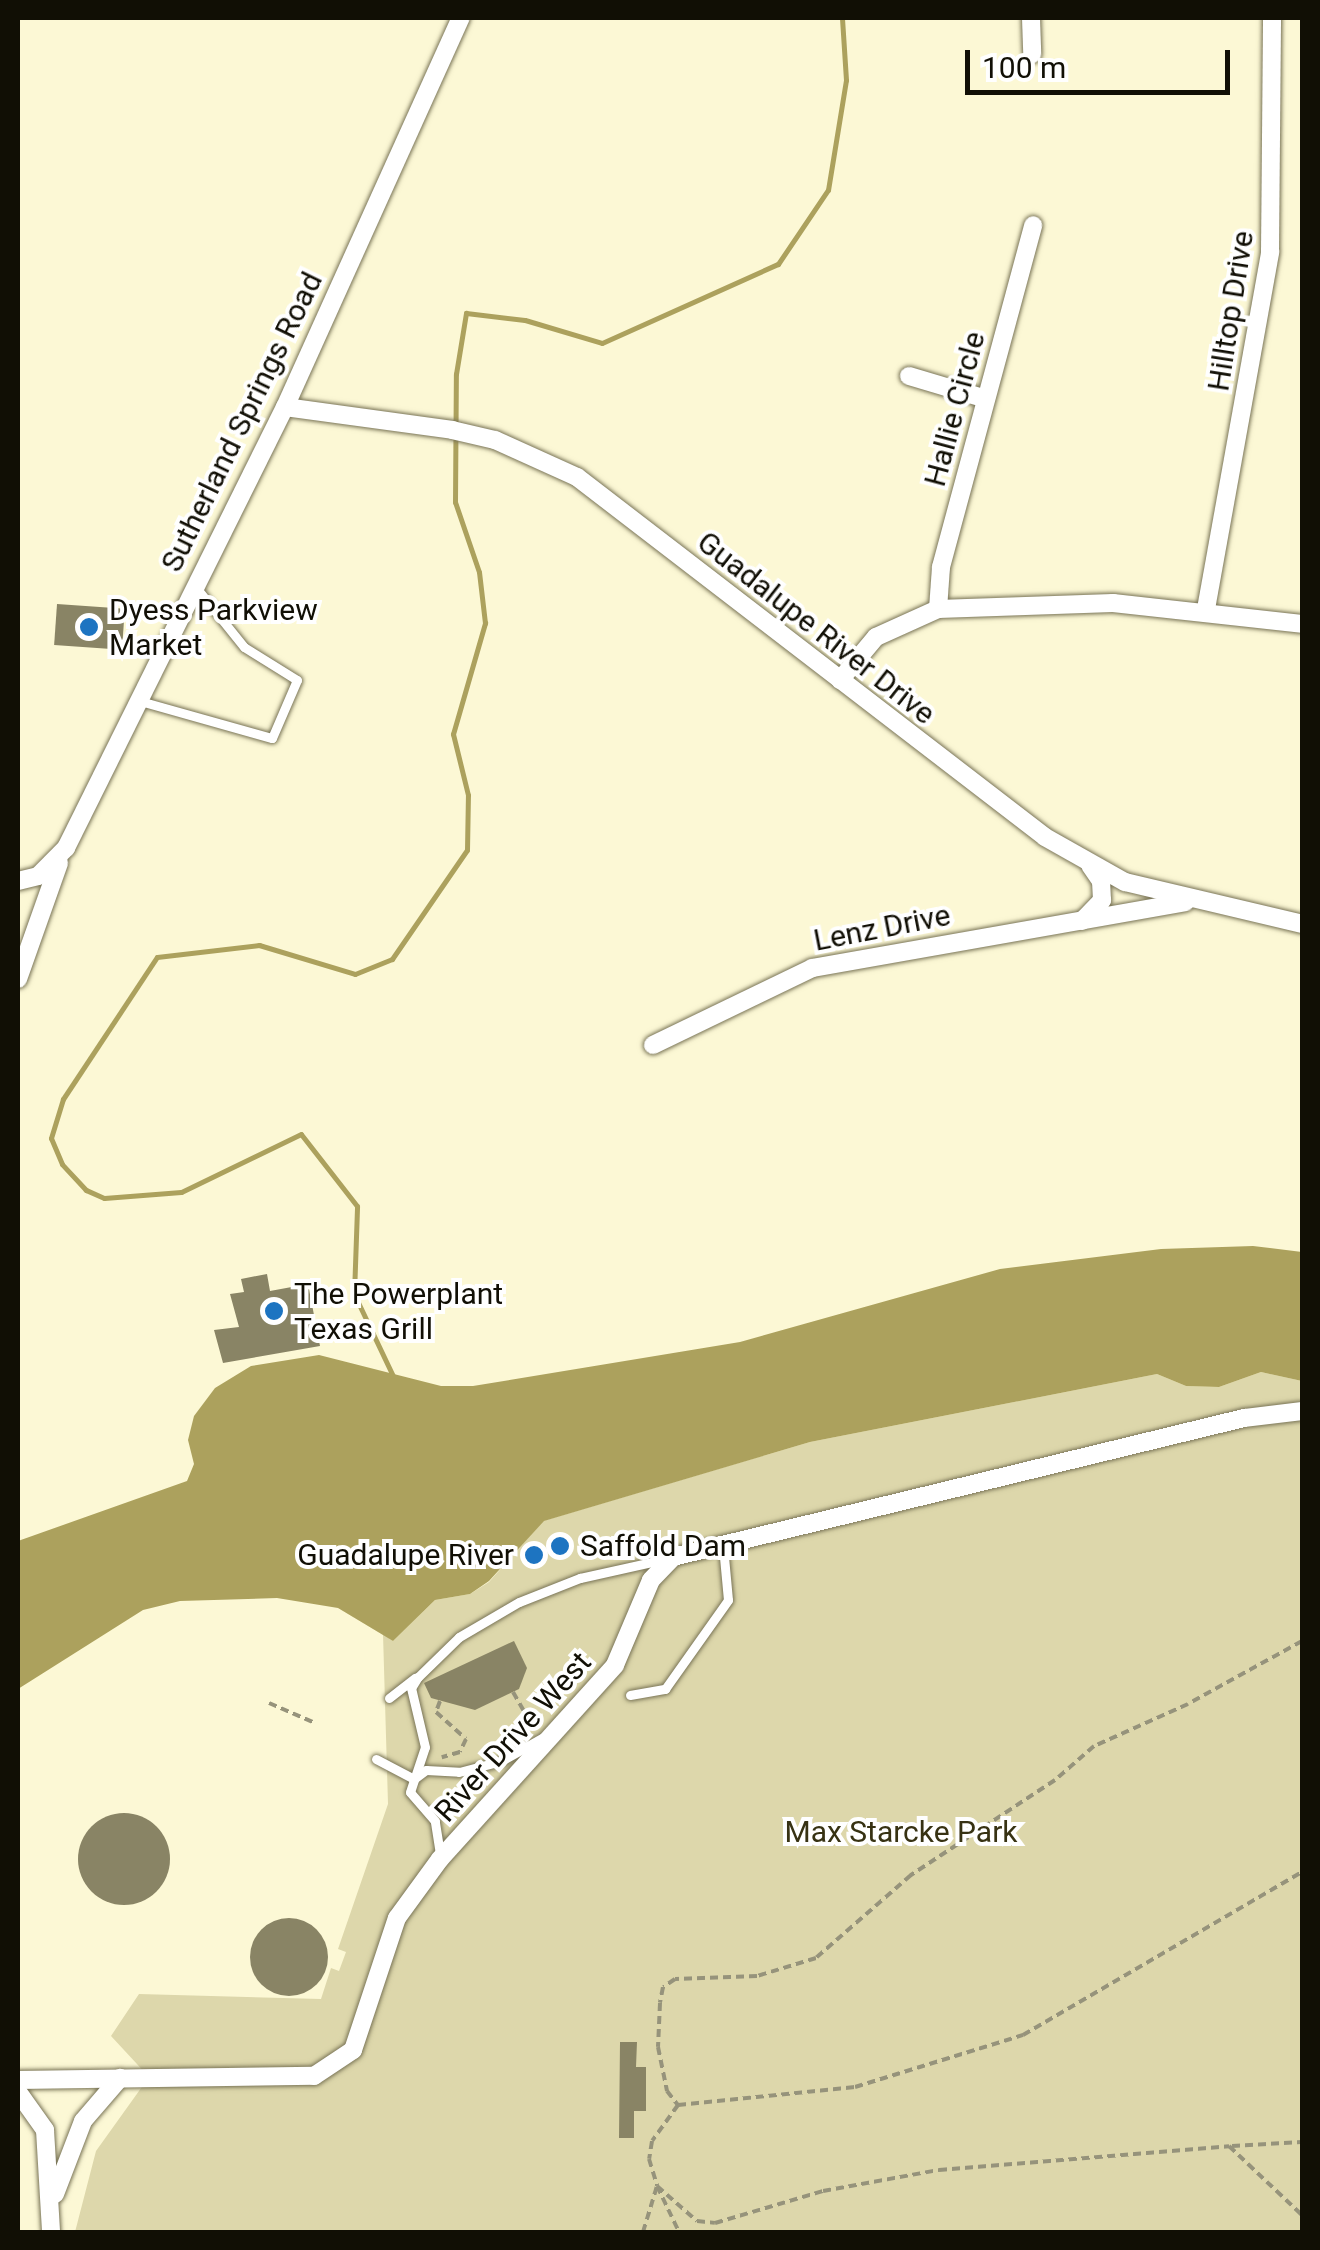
<!DOCTYPE html>
<style>
body{margin:0}
#map{position:relative;width:1320px;height:2250px;overflow:hidden;background:#fcf8d5;font-family:Roboto,sans-serif}
div>[style]{position:absolute}
.green>*{inset:0;background:#ddd7ab}
.water>*{inset:0;background:#aca15d}
.stream>*{height:5px;margin:-2.5px;padding:0 2.5px;transform-origin:2.5px;border-radius:2.5px;background:#aca15d}
.building>*{inset:0;background:#898465;transform-origin:0 0}
.round{border-radius:50%}
.path>*{height:4px;margin-top:-2px;transform-origin:0;background:repeating-linear-gradient(90deg,#96937b 0 8px,transparent 0 13px)}
.roads{filter:drop-shadow(0 0 2px #797456) drop-shadow(0 0 2px #797456)}
.lane>*{height:9px;margin:-4.5px;padding:0 4.5px;transform-origin:4.5px;border-radius:4.5px;background:#fff}
.street>*{height:18px;margin:-9px;padding:0 9px;transform-origin:9px;border-radius:9px;background:#fff}
.dots>*{width:28px;height:28px;translate:-50% -50%;box-sizing:border-box;border:5px solid #fff;border-radius:50%}
span{translate:-50% -50%;white-space:nowrap;text-align:center;line-height:1.15;-webkit-text-stroke:8px #fff;paint-order:stroke}
.street-label{font-size:30px;color:#110f05}
.poi-label{font-size:30px;color:#110f05}
.left{translate:0 -50%;text-align:left}
.right{translate:-100% -50%;text-align:right}
.park-label{font-size:30px;color:#373213}
.frame{position:absolute;inset:0;border:20px solid #110f05;pointer-events:none}
.scale{position:absolute;left:965px;top:50px;width:265px;height:45px;box-sizing:border-box;border:5px solid #110f05;border-top:0;padding-left:12px;font-size:30px;line-height:35px;white-space:nowrap;color:#110f05;-webkit-text-stroke:8px #fff;paint-order:stroke}
</style>
<div id="map">
<div class="green">
<i style="clip-path:polygon(1261px 1372px,1302px 1381px,1302px 2232px,75px 2232px,96px 2151px,149px 2077px,111px 2036px,139px 1994px,321px 1999px,331px 1968px,339px 1971px,346px 1952px,338px 1949px,388px 1804px,383px 1634px,393px 1641px,435px 1600px,470px 1594px,489px 1582px,543px 1521px,810px 1442px,1157px 1374px,1186px 1386px,1219px 1387px)"></i>
</div>
<div class="water">
<i style="clip-path:polygon(1253px 1246px,1302px 1252px,1302px 1381px,1261px 1372px,1219px 1387px,1186px 1386px,1157px 1374px,810px 1442px,544px 1521px,489px 1581px,470px 1594px,435px 1600px,393px 1641px,338px 1608px,277px 1598px,180px 1601px,143px 1610px,18px 1689px,18px 1541px,187px 1481px,194px 1464px,188px 1440px,194px 1416px,215px 1388px,251px 1366px,319px 1355px,441px 1386px,473px 1386px,740px 1342px,1000px 1269px,1161px 1249px)"></i>
</div>
<div class="stream">
<i style="left:393px;top:1376px;width:91px;rotate:-115.4deg"></i>
<i style="left:354px;top:1294px;width:88px;rotate:-88deg"></i>
<i style="left:357px;top:1206px;width:91px;rotate:-127.9deg"></i>
<i style="left:301px;top:1134px;width:133px;rotate:154.2deg"></i>
<i style="left:181px;top:1192px;width:77px;rotate:175.5deg"></i>
<i style="left:104px;top:1198px;width:20px;rotate:-156deg"></i>
<i style="left:86px;top:1190px;width:35px;rotate:-133deg"></i>
<i style="left:62px;top:1164px;width:28px;rotate:-113deg"></i>
<i style="left:51px;top:1138px;width:41px;rotate:-72.9deg"></i>
<i style="left:63px;top:1099px;width:170px;rotate:-56.5deg"></i>
<i style="left:157px;top:957px;width:103px;rotate:-6.7deg"></i>
<i style="left:259px;top:945px;width:100px;rotate:16.8deg"></i>
<i style="left:355px;top:974px;width:40px;rotate:-22deg"></i>
<i style="left:392px;top:959px;width:132px;rotate:-55.5deg"></i>
<i style="left:467px;top:850px;width:55px;rotate:-89deg"></i>
<i style="left:468px;top:795px;width:63px;rotate:-103.8deg"></i>
<i style="left:453px;top:734px;width:116px;rotate:-73.9deg"></i>
<i style="left:485px;top:623px;width:51px;rotate:-96.7deg"></i>
<i style="left:479px;top:572px;width:74px;rotate:-108.9deg"></i>
<i style="left:455px;top:502px;width:128px;rotate:-89.6deg"></i>
<i style="left:456px;top:374px;width:62px;rotate:-80.7deg"></i>
<i style="left:466px;top:313px;width:59px;rotate:6.8deg"></i>
<i style="left:525px;top:320px;width:80px;rotate:16.6deg"></i>
<i style="left:602px;top:343px;width:193px;rotate:-24.2deg"></i>
<i style="left:778px;top:264px;width:89px;rotate:-56deg"></i>
<i style="left:828px;top:190px;width:111px;rotate:-80.7deg"></i>
<i style="left:846px;top:80px;width:62px;rotate:-93.7deg"></i>
</div>
<div class="building">
<i style="left:57px;top:604px;width:68px;height:41px;rotate:4deg"></i>
<i style="clip-path:polygon(267px 1274px,270px 1291px,308px 1284px,320px 1346px,223px 1363px,214px 1330px,239px 1327px,230px 1294px,244px 1292px,241px 1279px)"></i>
<i style="clip-path:polygon(514px 1641px,527px 1668px,519px 1689px,475px 1710px,431px 1698px,424px 1683px)"></i>
<i class="round" style="left:78px;top:1813px;width:92px;height:92px"></i>
<i class="round" style="left:250px;top:1918px;width:78px;height:78px"></i>
<i style="clip-path:polygon(620px 2042px,637px 2042px,636px 2067px,646px 2067px,646px 2111px,634px 2111px,634px 2138px,619px 2138px)"></i>
</div>
<div class="path">
<i style="left:1302px;top:1641px;width:130px;rotate:151.1deg"></i>
<i style="left:1188px;top:1704px;width:103px;rotate:155.9deg"></i>
<i style="left:1094px;top:1746px;width:52px;rotate:138.9deg"></i>
<i style="left:1055px;top:1780px;width:173px;rotate:146.6deg"></i>
<i style="left:911px;top:1875px;width:126px;rotate:138.9deg"></i>
<i style="left:816px;top:1958px;width:62px;rotate:163deg"></i>
<i style="left:757px;top:1976px;width:82px;rotate:177.9deg"></i>
<i style="left:675px;top:1979px;width:14px;rotate:146deg"></i>
<i style="left:663px;top:1987px;width:16px;rotate:101deg"></i>
<i style="left:660px;top:2003px;width:44px;rotate:92.6deg"></i>
<i style="left:658px;top:2047px;width:45px;rotate:78.4deg"></i>
<i style="left:667px;top:2091px;width:18px;rotate:52deg"></i>
<i style="left:678px;top:2105px;width:178px;rotate:-5.8deg"></i>
<i style="left:855px;top:2087px;width:176px;rotate:-17.2deg"></i>
<i style="left:1023px;top:2035px;width:323px;rotate:-30.3deg"></i>
<i style="left:513px;top:1692px;width:40px;rotate:60.3deg"></i>
<i style="left:440px;top:1701px;width:12px;rotate:110deg"></i>
<i style="left:436px;top:1712px;width:40px;rotate:42deg"></i>
<i style="left:466px;top:1739px;width:14px;rotate:115deg"></i>
<i style="left:460px;top:1752px;width:19px;rotate:164deg"></i>
<i style="left:269px;top:1703px;width:48px;rotate:23.4deg"></i>
<i style="left:678px;top:2105px;width:44px;rotate:125.8deg"></i>
<i style="left:652px;top:2141px;width:18px;rotate:99deg"></i>
<i style="left:649px;top:2159px;width:28px;rotate:73deg"></i>
<i style="left:657px;top:2186px;width:53px;rotate:41.2deg"></i>
<i style="left:697px;top:2221px;width:18px;rotate:6deg"></i>
<i style="left:715px;top:2223px;width:113px;rotate:-16.5deg"></i>
<i style="left:823px;top:2191px;width:118px;rotate:-10.3deg"></i>
<i style="left:939px;top:2170px;width:291px;rotate:-4.7deg"></i>
<i style="left:1229px;top:2146px;width:100px;rotate:43.4deg"></i>
<i style="left:1232px;top:2146px;width:70px;rotate:-3.3deg"></i>
<i style="left:643px;top:2232px;width:48px;rotate:-73.1deg"></i>
<i style="left:657px;top:2186px;width:51px;rotate:64.4deg"></i>
</div>
<div class="roads">
<div class="lane">
<i style="left:140px;top:701px;width:137px;rotate:15.7deg"></i>
<i style="left:272px;top:738px;width:63px;rotate:-66.7deg"></i>
<i style="left:297px;top:680px;width:62px;rotate:-148.1deg"></i>
<i style="left:244px;top:647px;width:78px;rotate:-128.8deg"></i>
<i style="left:630px;top:1695px;width:36px;rotate:-10deg"></i>
<i style="left:665px;top:1689px;width:109px;rotate:-54.7deg"></i>
<i style="left:728px;top:1600px;width:54px;rotate:-95.3deg"></i>
<i style="left:389px;top:1698px;width:33px;rotate:-38deg"></i>
<i style="left:376px;top:1759px;width:43px;rotate:27.8deg"></i>
<i style="left:414px;top:1779px;width:15px;rotate:-37deg"></i>
<i style="left:426px;top:1770px;width:33px;rotate:3deg"></i>
<i style="left:459px;top:1772px;width:43px;rotate:-14.7deg"></i>
<i style="left:501px;top:1761px;width:47px;rotate:-29.3deg"></i>
<i style="left:440px;top:1854px;width:33px;rotate:-99deg"></i>
<i style="left:435px;top:1821px;width:38px;rotate:-131deg"></i>
<i style="left:410px;top:1792px;width:47px;rotate:-71.6deg"></i>
<i style="left:425px;top:1747px;width:61px;rotate:-103.3deg"></i>
<i style="left:411px;top:1688px;width:13px;rotate:-58deg"></i>
<i style="left:418px;top:1677px;width:57px;rotate:-44.3deg"></i>
<i style="left:459px;top:1637px;width:69px;rotate:-30.3deg"></i>
<i style="left:519px;top:1602px;width:66px;rotate:-21.5deg"></i>
<i style="left:580px;top:1578px;width:87px;rotate:-12.6deg"></i>
</div>
<div class="street">
<i style="left:1031px;top:18px;width:36px;rotate:88deg"></i>
<i style="left:909px;top:376px;width:80px;rotate:16.6deg"></i>
<i style="left:285px;top:407px;width:169px;rotate:7.8deg"></i>
<i style="left:452px;top:430px;width:44px;rotate:13.1deg"></i>
<i style="left:495px;top:440px;width:90px;rotate:24.3deg"></i>
<i style="left:577px;top:477px;width:590px;rotate:37.57deg"></i>
<i style="left:1045px;top:837px;width:92px;rotate:29.4deg"></i>
<i style="left:1125px;top:882px;width:182px;rotate:13.3deg"></i>
<i style="left:938px;top:609px;width:42px;rotate:-85.9deg"></i>
<i style="left:941px;top:567px;width:354px;rotate:-74.9deg"></i>
<i style="left:1206px;top:609px;width:363px;rotate:-79.8deg"></i>
<i style="left:1270px;top:252px;width:234px;rotate:-89.5deg"></i>
<i style="left:840px;top:680px;width:56px;rotate:-50.1deg"></i>
<i style="left:876px;top:637px;width:68px;rotate:-24.3deg"></i>
<i style="left:938px;top:609px;width:175px;rotate:-2deg"></i>
<i style="left:1113px;top:603px;width:190px;rotate:6.3deg"></i>
<i style="left:18px;top:881px;width:21px;rotate:-14deg"></i>
<i style="left:38px;top:876px;width:40px;rotate:-45deg"></i>
<i style="left:66px;top:848px;width:492px;rotate:-63.6deg"></i>
<i style="left:285px;top:407px;width:427px;rotate:-65.7deg"></i>
<i style="left:1082px;top:921px;width:29px;rotate:-46deg"></i>
<i style="left:1102px;top:900px;width:19px;rotate:-93deg"></i>
<i style="left:1101px;top:881px;width:19px;rotate:-125deg"></i>
<i style="left:18px;top:979px;width:123px;rotate:-70.5deg"></i>
<i style="left:653px;top:1045px;width:177px;rotate:-25.8deg"></i>
<i style="left:812px;top:968px;width:379px;rotate:-10deg"></i>
<i style="left:18px;top:2080px;width:296px;rotate:-0.8deg"></i>
<i style="left:314px;top:2076px;width:47px;rotate:-33.7deg"></i>
<i style="left:353px;top:2050px;width:139px;rotate:-71.6deg"></i>
<i style="left:397px;top:1918px;width:73px;rotate:-53.9deg"></i>
<i style="left:440px;top:1859px;width:261px;rotate:-47.9deg"></i>
<i style="left:615px;top:1665px;width:92px;rotate:-67deg"></i>
<i style="left:651px;top:1580px;width:32px;rotate:-46deg"></i>
<i style="left:673px;top:1557px;width:588px;rotate:-13.68deg"></i>
<i style="left:1244px;top:1418px;width:58px;rotate:-6.9deg"></i>
<i style="left:18px;top:2092px;width:47px;rotate:54.6deg"></i>
<i style="left:45px;top:2130px;width:102px;rotate:86.6deg"></i>
<i style="left:55px;top:2194px;width:78px;rotate:-69deg"></i>
<i style="left:83px;top:2121px;width:57px;rotate:-49.3deg"></i>
</div>
</div>
<div class="dots">
<i style="left:89px;top:627px;background:#1d74c1"></i>
<i style="left:274px;top:1311px;background:#1d74c1"></i>
<i style="left:560px;top:1546px;background:#1d74c1"></i>
<i style="left:534px;top:1555px;background:#1d74c1"></i>
</div>
<div class="street-label">
<span style="left:1231px;top:311px;rotate:-81deg">Hilltop Drive</span>
<span style="left:955px;top:409px;rotate:-75deg">Hallie Circle</span>
<span style="left:242px;top:422px;rotate:-64deg">Sutherland Springs Road</span>
<span style="left:816px;top:628px;rotate:38deg">Guadalupe River Drive</span>
<span style="left:882px;top:928px;rotate:-11deg">Lenz Drive</span>
<span style="left:513px;top:1737px;rotate:-48deg">River Drive West</span>
</div>
<div class="poi-label">
<span class="left" style="left:109px;top:627px">Dyess Parkview<br>Market</span>
<span class="left" style="left:294px;top:1311px">The Powerplant<br>Texas Grill</span>
<span class="left" style="left:580px;top:1546px">Saffold Dam</span>
<span class="right" style="left:514px;top:1555px">Guadalupe River</span>
</div>
<div class="park-label">
<span style="left:901px;top:1832px">Max Starcke Park</span>
</div>
<div class="frame"></div>
<div class="scale">100 m</div>
</div>
